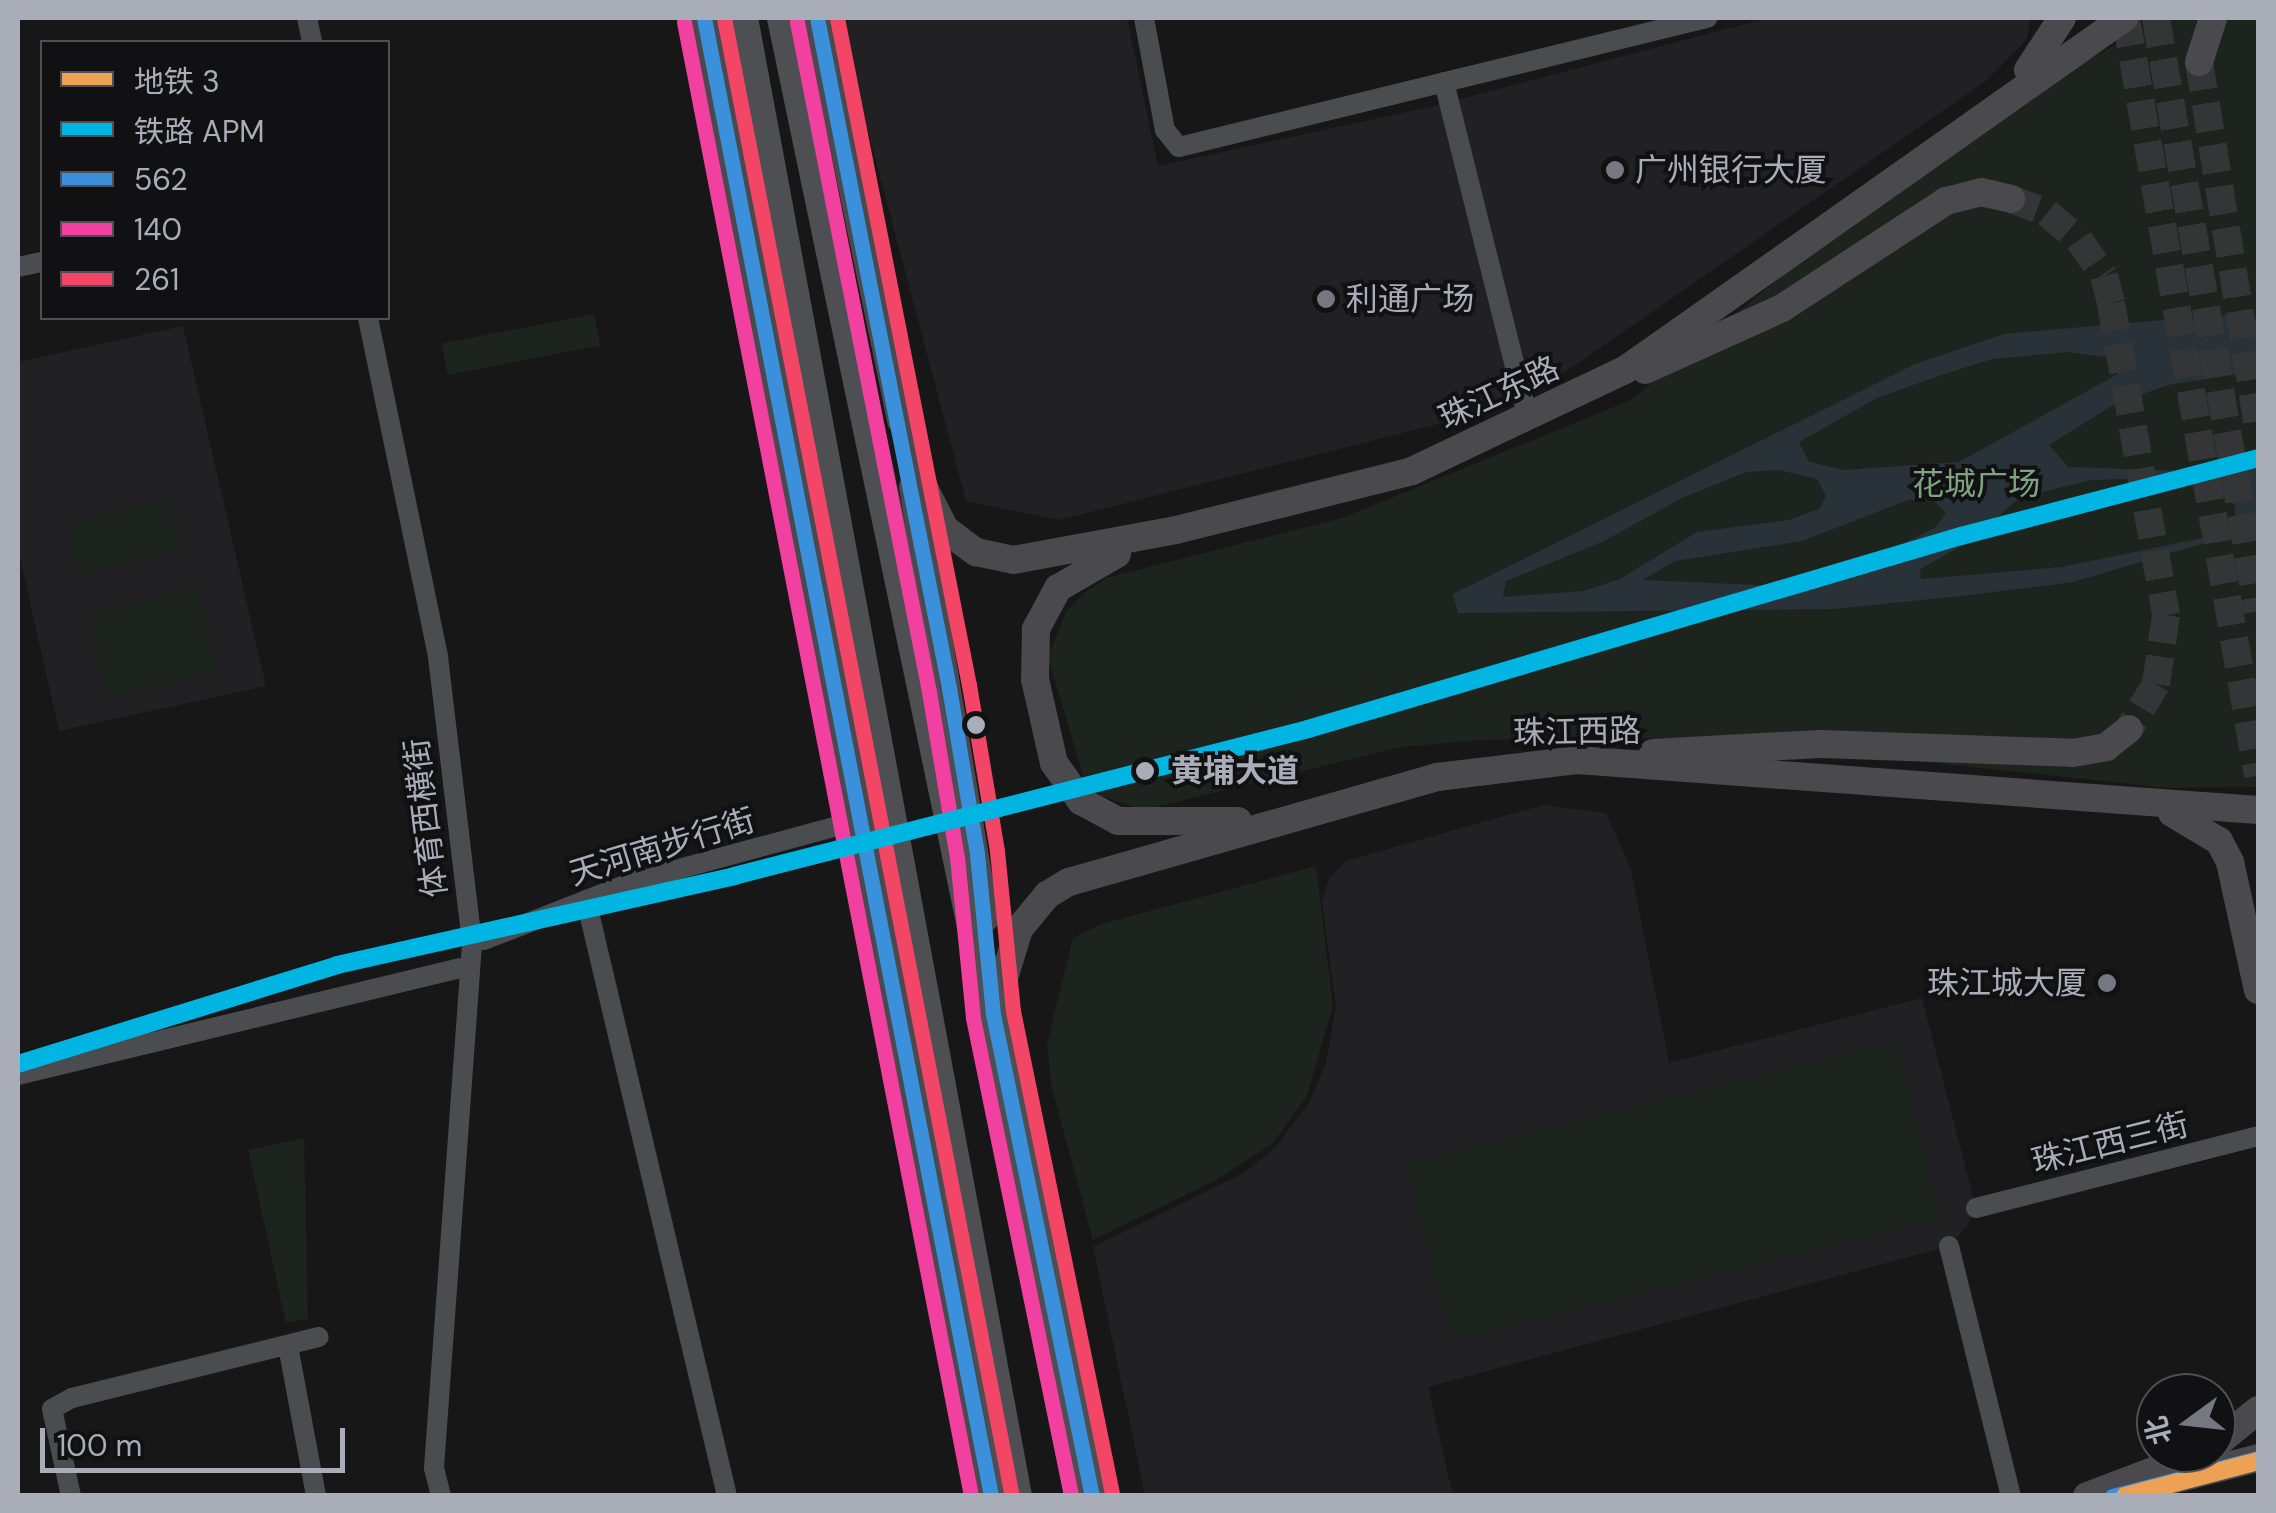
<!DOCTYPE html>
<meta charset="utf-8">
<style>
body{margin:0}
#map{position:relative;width:2276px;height:1513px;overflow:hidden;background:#171717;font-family:"DM Sans","Noto Sans SC",sans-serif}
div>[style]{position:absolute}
.built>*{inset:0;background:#212123}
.green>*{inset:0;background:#1d241e;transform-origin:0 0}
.water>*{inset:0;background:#2a3239}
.secondary-tunnel>*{height:28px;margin-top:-14px;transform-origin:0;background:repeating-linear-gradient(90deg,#343537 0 28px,transparent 0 42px)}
.street>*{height:20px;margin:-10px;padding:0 10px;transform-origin:10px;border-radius:10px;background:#4b4c50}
.secondary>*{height:28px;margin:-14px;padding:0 14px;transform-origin:14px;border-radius:14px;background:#4a4a4e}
.primary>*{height:32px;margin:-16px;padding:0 16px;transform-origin:16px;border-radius:16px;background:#4d4f52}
.highway>*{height:38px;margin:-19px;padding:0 19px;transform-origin:19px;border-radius:19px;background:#4e4e51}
.bus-1>*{height:15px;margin:-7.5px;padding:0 7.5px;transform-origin:7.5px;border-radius:7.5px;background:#3a90db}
.bus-2>*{height:15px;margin:-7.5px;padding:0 7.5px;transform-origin:7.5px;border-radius:7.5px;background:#f240a1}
.bus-3>*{height:15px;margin:-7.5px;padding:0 7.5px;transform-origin:7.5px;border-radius:7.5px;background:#f34667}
.rail-1>*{height:18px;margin:-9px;padding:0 9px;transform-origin:9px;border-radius:9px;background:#00b5e2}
.metro-1>*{height:18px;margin:-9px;padding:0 9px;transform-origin:9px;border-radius:9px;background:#eca154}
.dots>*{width:28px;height:28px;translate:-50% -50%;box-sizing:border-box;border:5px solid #111113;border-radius:50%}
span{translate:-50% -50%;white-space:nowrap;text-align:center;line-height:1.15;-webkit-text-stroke:8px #111113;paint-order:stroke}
.poi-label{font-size:32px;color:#a8adb8}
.left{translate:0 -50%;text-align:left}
.right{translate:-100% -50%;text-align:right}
.street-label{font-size:32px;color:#a8adb8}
.park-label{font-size:32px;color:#7fa381}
.stop-label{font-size:32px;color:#a8adb8;font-weight:700}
.frame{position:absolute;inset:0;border:20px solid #a8adb8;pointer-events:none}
.legend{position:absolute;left:40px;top:40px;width:350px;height:280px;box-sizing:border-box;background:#111113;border:2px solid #4d4f55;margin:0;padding:12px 18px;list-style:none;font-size:30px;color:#a8adb8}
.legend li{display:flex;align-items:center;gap:20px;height:50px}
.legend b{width:50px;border:2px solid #4d4f55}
.north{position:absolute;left:2136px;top:1373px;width:100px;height:100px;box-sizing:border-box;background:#111113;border:2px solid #4d4f55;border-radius:50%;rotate:255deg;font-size:28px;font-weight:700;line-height:40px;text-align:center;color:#a8adb8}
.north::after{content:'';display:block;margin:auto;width:35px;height:45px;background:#757880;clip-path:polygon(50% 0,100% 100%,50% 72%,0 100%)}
.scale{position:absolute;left:40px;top:1428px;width:305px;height:45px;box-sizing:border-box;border:5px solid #a8adb8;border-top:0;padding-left:12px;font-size:30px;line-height:35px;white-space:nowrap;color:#a8adb8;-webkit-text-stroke:8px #111113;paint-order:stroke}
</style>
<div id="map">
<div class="built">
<i style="clip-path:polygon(838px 18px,1127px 18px,1158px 166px,1434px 106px,1768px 18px,2030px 18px,2027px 39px,1986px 81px,1558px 377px,1446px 422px,1059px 520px,966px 501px)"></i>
<i style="clip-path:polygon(183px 326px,266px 686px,59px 731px,18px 549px,18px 362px)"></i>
<i style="clip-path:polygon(1543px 805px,1606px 813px,1631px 869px,1669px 1063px,1922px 998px,1976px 1208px,1967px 1226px,1949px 1246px,1428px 1387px,1453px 1496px,1145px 1495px,1093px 1247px,1244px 1173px,1274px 1149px,1310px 1101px,1326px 1063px,1336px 1007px,1322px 902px,1329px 878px,1346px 861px)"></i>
</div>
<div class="green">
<i style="clip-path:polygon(2161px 18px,2258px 18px,2258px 787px,2169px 788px,1697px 738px,1482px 740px,1401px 747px,1143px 810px,1101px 796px,1084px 779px,1048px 657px,1066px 612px,1084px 593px,1106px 578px,1342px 518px,1631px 400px,1799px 262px,2065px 74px)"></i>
<i style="left:594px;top:314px;width:32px;height:155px;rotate:79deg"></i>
<i style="left:170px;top:498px;width:54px;height:106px;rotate:77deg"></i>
<i style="left:197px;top:587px;width:87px;height:114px;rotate:76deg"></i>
<i style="clip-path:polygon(1316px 866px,1333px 1006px,1307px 1096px,1272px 1144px,1216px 1180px,1093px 1240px,1052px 1089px,1047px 1044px,1073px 938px,1102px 924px)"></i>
<i style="left:1896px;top:1041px;width:183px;height:505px;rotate:76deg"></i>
<i style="clip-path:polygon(304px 1138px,308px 1319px,286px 1323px,248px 1150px)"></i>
</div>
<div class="water">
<i style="clip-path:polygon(evenodd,2220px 315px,2258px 319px,2258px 371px,2168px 385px,2115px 404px,2049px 445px,2068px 467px,2219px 472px,2258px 453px,2258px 527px,2073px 582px,1970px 595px,1834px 609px,1458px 613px,1453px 594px,1915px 364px,2004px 334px,2220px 315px,2068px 352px,2113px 358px,2118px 374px,1959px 462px,1844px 470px,1809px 462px,1799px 442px,1877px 398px,1941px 375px,1992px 359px,2068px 352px,2220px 315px,1779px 470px,1817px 479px,1826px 496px,1819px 509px,1789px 520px,1697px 532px,1620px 579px,1584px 591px,1503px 597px,1506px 581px,1604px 541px,1682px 498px,1746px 472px,1779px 470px,2220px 315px,2161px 478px,2215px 488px,2235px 506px,2235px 520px,2207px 537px,2062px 567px,1921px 579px,1920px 569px,1972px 540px,2020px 497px,2092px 480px,2161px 478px,2220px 315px,1931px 498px,1946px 513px,1936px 527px,1841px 575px,1782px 586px,1643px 580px,1675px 561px,1802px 541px,1908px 500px,1931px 498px)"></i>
</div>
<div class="secondary-tunnel">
<i style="left:2126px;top:18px;width:769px;rotate:80.12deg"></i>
<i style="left:2156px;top:18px;width:602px;rotate:80.24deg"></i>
<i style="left:2199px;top:62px;width:371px;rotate:80.8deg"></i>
<i style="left:2011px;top:199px;width:39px;rotate:21deg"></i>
<i style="left:2047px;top:213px;width:42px;rotate:40.2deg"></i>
<i style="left:2079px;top:240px;width:44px;rotate:55.2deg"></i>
<i style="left:2104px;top:276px;width:28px;rotate:75deg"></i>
<i style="left:2111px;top:303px;width:317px;rotate:80deg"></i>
<i style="left:2166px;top:615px;width:70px;rotate:98.2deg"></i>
<i style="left:2156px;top:684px;width:52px;rotate:121deg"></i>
</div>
<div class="street">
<i style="left:307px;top:18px;width:25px;rotate:78deg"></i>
<i style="left:1144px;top:18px;width:114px;rotate:79.4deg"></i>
<i style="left:1165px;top:130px;width:22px;rotate:51deg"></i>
<i style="left:1179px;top:147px;width:544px;rotate:-13.73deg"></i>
<i style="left:1444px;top:82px;width:348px;rotate:76deg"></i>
<i style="left:18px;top:267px;width:25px;rotate:-12deg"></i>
<i style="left:368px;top:318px;width:346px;rotate:78.3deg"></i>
<i style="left:438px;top:657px;width:289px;rotate:83.2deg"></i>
<i style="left:472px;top:944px;width:525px;rotate:94.15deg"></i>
<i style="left:434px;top:1468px;width:29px;rotate:76deg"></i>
<i style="left:586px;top:900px;width:612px;rotate:76.69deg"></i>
<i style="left:484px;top:940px;width:162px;rotate:-21.3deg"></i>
<i style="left:635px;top:881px;width:233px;rotate:-15.2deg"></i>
<i style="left:18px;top:1075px;width:454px;rotate:-13.6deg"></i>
<i style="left:1976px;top:1208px;width:291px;rotate:-14.3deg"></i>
<i style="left:1949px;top:1246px;width:258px;rotate:76.1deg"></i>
<i style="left:288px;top:1346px;width:153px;rotate:79.4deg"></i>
<i style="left:71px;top:1496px;width:89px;rotate:-102.3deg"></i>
<i style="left:52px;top:1409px;width:23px;rotate:-29deg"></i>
<i style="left:72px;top:1398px;width:254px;rotate:-13.9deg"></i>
</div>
<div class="secondary">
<i style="left:704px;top:18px;width:1506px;rotate:79.01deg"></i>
<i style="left:817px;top:18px;width:411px;rotate:78.2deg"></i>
<i style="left:2199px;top:62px;width:46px;rotate:-72.3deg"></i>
<i style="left:2028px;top:70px;width:62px;rotate:-56.8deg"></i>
<i style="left:1645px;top:370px;width:150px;rotate:-24.3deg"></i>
<i style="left:1782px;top:308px;width:196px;rotate:-33.1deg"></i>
<i style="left:1946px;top:201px;width:36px;rotate:-14deg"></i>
<i style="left:1981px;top:192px;width:31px;rotate:13deg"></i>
<i style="left:897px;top:401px;width:82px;rotate:73.8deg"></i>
<i style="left:920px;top:480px;width:55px;rotate:63deg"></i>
<i style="left:945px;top:529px;width:39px;rotate:37deg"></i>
<i style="left:976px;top:552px;width:38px;rotate:12deg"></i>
<i style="left:1013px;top:560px;width:166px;rotate:-10.4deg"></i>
<i style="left:1176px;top:530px;width:243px;rotate:-14deg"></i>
<i style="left:1412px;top:471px;width:236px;rotate:-25.4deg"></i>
<i style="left:1625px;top:370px;width:611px;rotate:-35.2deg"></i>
<i style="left:913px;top:487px;width:437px;rotate:80.5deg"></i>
<i style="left:1117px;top:554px;width:68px;rotate:150deg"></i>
<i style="left:1058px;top:588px;width:47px;rotate:118.2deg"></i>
<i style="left:1036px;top:629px;width:50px;rotate:91.1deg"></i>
<i style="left:1035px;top:679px;width:86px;rotate:77.3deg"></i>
<i style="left:1054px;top:763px;width:47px;rotate:54.6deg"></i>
<i style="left:1081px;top:801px;width:42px;rotate:28.4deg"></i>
<i style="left:1118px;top:821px;width:120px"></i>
<i style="left:1653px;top:753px;width:168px;rotate:-3.1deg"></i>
<i style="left:1821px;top:744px;width:252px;rotate:2deg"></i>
<i style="left:2073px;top:753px;width:34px;rotate:-10deg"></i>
<i style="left:2106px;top:747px;width:29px;rotate:-38deg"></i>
<i style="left:2172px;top:813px;width:55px;rotate:30.8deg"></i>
<i style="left:2219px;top:841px;width:24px;rotate:62deg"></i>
<i style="left:2230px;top:862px;width:131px;rotate:77.7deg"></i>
<i style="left:993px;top:1014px;width:89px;rotate:-73deg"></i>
<i style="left:1019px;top:929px;width:44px;rotate:-50.5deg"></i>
<i style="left:1047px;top:895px;width:26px;rotate:-31deg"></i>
<i style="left:1069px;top:882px;width:383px;rotate:-15.9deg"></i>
<i style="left:1437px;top:777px;width:141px;rotate:-6.9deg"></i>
<i style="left:1577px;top:760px;width:683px;rotate:4.2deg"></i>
<i style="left:2216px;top:1444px;width:54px;rotate:-39deg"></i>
<i style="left:2087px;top:1496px;width:122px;rotate:-20.7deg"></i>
<i style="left:2110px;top:1496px;width:153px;rotate:-14.4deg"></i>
</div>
<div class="primary">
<i style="left:742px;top:18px;width:1503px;rotate:79.5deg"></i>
<i style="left:783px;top:18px;width:1510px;rotate:78.19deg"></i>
</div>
<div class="highway">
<i style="left:1086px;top:1471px;width:25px;rotate:88deg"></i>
</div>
<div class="bus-1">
<i style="left:704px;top:18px;width:1506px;rotate:79.01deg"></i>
<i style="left:817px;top:18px;width:683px;rotate:78.85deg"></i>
<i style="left:949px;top:688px;width:168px;rotate:80.4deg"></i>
<i style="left:977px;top:854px;width:161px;rotate:84.3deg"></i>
<i style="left:993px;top:1014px;width:492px;rotate:78.4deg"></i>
<i style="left:2112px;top:1496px;width:151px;rotate:-14.6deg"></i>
</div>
<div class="bus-2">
<i style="left:684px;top:22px;width:1502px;rotate:78.98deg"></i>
<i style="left:797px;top:22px;width:683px;rotate:78.85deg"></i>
<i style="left:929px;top:692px;width:167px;rotate:80.4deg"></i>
<i style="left:957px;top:857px;width:162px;rotate:84.3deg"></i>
<i style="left:973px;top:1018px;width:488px;rotate:78.4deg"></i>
</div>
<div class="bus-3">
<i style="left:724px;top:18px;width:1502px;rotate:78.98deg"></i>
<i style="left:837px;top:18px;width:680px;rotate:78.81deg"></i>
<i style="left:969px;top:685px;width:168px;rotate:80.4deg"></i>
<i style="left:997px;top:851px;width:161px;rotate:84.3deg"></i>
<i style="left:1013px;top:1011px;width:491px;rotate:78.4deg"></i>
</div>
<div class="rail-1">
<i style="left:18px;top:1064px;width:334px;rotate:-17.2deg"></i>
<i style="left:337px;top:965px;width:407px;rotate:-12.6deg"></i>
<i style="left:734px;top:876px;width:593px;rotate:-14.36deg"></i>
<i style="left:1308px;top:729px;width:681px;rotate:-16.47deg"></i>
<i style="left:1961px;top:536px;width:307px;rotate:-14.7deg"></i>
</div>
<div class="metro-1">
<i style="left:2125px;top:1496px;width:138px;rotate:-14.7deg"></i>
</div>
<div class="dots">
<i style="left:1615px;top:170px;background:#757880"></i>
<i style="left:1326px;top:299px;background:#757880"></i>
<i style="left:976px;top:725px;background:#a8adb8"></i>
<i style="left:1145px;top:771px;background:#a8adb8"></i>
<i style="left:2107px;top:983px;background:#757880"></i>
</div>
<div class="poi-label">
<span class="left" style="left:1635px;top:170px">广州银行大厦</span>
<span class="left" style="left:1346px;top:299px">利通广场</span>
<span class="right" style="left:2087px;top:983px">珠江城大厦</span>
</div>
<div class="street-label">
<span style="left:1499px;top:393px;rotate:-25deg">珠江东路</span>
<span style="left:1577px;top:732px;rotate:-1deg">珠江西路</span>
<span style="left:426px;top:818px;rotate:-97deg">体育西横街</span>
<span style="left:662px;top:847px;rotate:-17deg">天河南步行街</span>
<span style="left:2110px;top:1143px;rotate:-14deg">珠江西三街</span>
</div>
<div class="park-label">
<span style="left:1976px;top:484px">花城广场</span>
</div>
<div class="stop-label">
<span class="left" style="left:1171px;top:771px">黄埔大道</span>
</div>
<div class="frame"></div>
<ul class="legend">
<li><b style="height:12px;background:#eca154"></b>地铁 3</li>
<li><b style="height:12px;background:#00b5e2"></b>铁路 APM</li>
<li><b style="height:12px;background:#3a90db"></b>562</li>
<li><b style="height:12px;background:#f240a1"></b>140</li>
<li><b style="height:12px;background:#f34667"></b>261</li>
</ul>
<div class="north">北</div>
<div class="scale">100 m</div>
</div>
